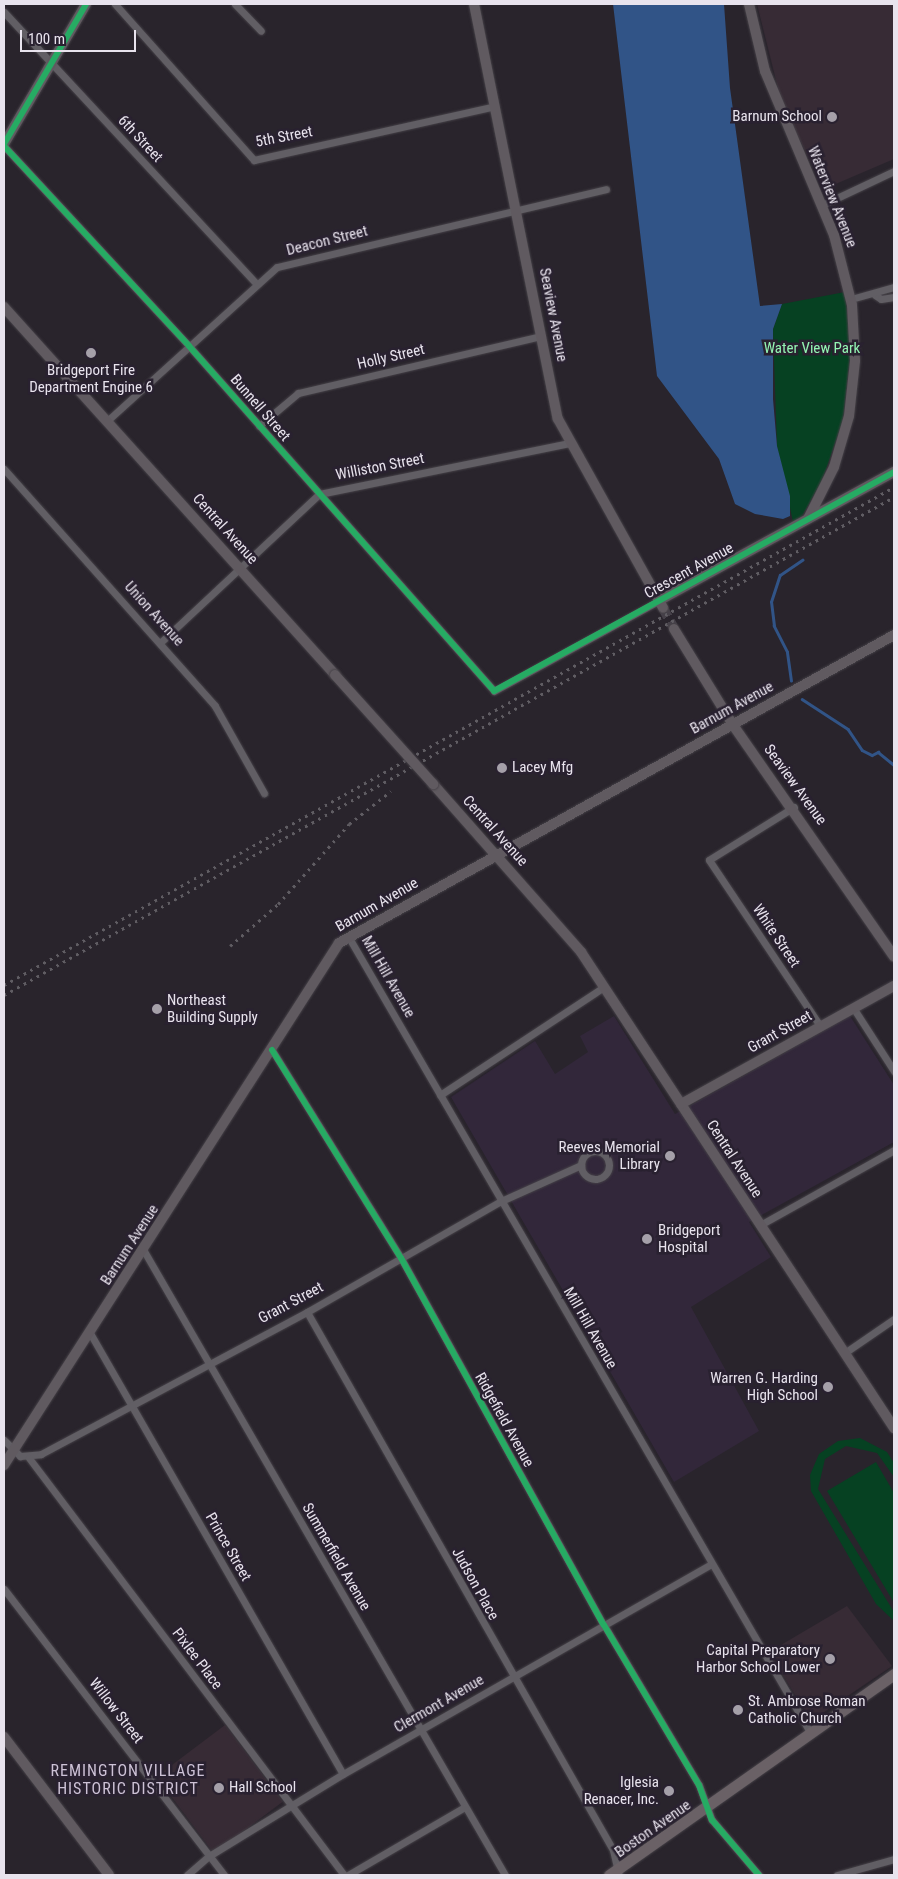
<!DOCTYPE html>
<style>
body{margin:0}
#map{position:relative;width:898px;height:1879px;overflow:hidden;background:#29242c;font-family:"Roboto Condensed",sans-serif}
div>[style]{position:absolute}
.built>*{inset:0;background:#32273a}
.education>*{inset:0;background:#372b35;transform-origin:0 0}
.green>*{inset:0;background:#064122}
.water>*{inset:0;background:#315487}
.stream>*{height:2.5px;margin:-1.25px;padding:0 1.25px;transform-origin:1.25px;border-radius:1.25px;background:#315487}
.secondary-tunnel>*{height:10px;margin-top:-5px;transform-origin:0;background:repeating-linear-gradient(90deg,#464149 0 10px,transparent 0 15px)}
.roads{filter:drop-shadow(0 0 1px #454147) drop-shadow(0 0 1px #454147)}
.street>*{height:7px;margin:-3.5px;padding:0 3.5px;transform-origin:3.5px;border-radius:3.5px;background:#615e64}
.street>.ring{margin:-3.5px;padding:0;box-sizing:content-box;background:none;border:7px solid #615e64;border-radius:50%}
.secondary>*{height:10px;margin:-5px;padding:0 5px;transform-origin:5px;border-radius:5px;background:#605a60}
.primary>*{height:11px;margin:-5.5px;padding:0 5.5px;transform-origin:5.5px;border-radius:5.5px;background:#6a6166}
.rail>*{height:2.5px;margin-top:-1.25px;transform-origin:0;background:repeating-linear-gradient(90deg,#605d63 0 2.5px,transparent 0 7.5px)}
.bridges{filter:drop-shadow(0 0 1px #454147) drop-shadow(0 0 1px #454147)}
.secondary-bridge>*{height:10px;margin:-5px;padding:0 5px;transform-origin:5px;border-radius:5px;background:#605a60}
.cycleway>*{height:6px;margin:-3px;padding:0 3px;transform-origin:3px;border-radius:3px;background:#26ab63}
.dots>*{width:14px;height:14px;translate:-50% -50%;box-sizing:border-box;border:2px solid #292130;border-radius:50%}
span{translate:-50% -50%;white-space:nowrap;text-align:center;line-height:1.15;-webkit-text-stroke:5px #292130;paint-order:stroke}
.poi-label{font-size:15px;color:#e8e3ed}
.right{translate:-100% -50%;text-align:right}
.left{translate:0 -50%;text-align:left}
.street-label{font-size:15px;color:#e8e3ed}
.park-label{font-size:15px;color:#94f5b3}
.neighbourhood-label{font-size:16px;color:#cdc2d6;letter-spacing:1px}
.frame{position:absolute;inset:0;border:5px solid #e8e3ed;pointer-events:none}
.scale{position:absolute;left:20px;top:30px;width:116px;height:22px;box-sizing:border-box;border:2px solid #e8e3ed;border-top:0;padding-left:6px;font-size:15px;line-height:18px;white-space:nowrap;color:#e8e3ed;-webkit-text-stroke:4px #292130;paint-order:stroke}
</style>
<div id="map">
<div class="built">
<i style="clip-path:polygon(614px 1016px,675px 1114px,850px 1016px,894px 1085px,894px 1142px,749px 1222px,771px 1257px,691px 1307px,759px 1431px,674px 1482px,451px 1097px,535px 1041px,555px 1074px,588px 1052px,580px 1036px)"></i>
</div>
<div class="education">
<i style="clip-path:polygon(757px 4px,894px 4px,894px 159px,824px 189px,782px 104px)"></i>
<i style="clip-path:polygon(847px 1606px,892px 1666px,811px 1721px,769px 1652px)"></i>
<i style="left:225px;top:1725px;width:96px;height:86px;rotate:53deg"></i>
</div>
<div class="green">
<i style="clip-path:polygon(845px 292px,851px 348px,843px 420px,822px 481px,802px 516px,793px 522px,777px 446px,773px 329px,782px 304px)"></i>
<i style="clip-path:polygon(860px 1438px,887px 1452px,894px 1463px,894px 1477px,877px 1453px,846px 1446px,825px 1459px,818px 1489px,894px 1612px,894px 1621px,876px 1604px,811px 1491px,810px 1475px,819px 1454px,838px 1441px)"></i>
<i style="clip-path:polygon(876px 1462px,894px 1493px,893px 1601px,827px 1491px)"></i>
</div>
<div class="water">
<i style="clip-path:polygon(613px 4px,724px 4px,730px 88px,760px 306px,782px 304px,773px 329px,773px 399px,777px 446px,790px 496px,790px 516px,783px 519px,755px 514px,735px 504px,719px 459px,657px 376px)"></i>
</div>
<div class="stream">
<i style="left:791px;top:681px;width:29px;rotate:-98deg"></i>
<i style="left:787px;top:652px;width:29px;rotate:-117deg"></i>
<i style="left:774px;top:626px;width:24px;rotate:-97deg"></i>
<i style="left:771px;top:602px;width:28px;rotate:-72deg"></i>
<i style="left:780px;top:575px;width:27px;rotate:-34deg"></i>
<i style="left:802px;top:699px;width:55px;rotate:33.1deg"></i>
<i style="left:848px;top:729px;width:25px;rotate:56deg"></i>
<i style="left:862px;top:750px;width:11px;rotate:27deg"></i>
<i style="left:872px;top:755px;width:7px;rotate:-27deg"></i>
<i style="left:878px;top:752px;width:21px;rotate:39deg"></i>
</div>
<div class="secondary-tunnel">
<i style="left:663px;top:608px;width:24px;rotate:62deg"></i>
</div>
<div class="roads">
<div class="street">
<i style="left:115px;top:4px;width:209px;rotate:48.3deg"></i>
<i style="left:254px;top:160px;width:247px;rotate:-12.6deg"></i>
<i style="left:235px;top:4px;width:37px;rotate:46deg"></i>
<i style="left:4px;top:12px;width:371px;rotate:47.1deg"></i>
<i style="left:4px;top:146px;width:272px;rotate:47.2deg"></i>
<i style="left:189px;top:346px;width:460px;rotate:48.5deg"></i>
<i style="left:494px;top:691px;width:189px;rotate:-28.7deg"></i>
<i style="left:822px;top:205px;width:80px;rotate:-25.3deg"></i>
<i style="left:875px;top:295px;width:7px;rotate:34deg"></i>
<i style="left:881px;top:299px;width:13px;rotate:-9deg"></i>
<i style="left:851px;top:299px;width:45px;rotate:-15.6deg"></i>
<i style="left:107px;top:421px;width:229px;rotate:-42.2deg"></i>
<i style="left:277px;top:267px;width:338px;rotate:-13.3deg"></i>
<i style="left:259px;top:426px;width:51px;rotate:-40.2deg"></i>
<i style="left:298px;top:393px;width:250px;rotate:-13.2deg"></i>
<i style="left:4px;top:469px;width:317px;rotate:48.3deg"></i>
<i style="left:215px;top:706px;width:100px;rotate:60.6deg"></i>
<i style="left:162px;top:641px;width:215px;rotate:-43.1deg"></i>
<i style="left:319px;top:494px;width:256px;rotate:-11.5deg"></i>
<i style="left:794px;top:807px;width:100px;rotate:148.1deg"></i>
<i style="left:709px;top:860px;width:201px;rotate:56.2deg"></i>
<i style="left:348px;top:936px;width:920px;rotate:59.87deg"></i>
<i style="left:854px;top:1009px;width:74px;rotate:57.2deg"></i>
<i style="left:272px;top:1050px;width:245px;rotate:58.2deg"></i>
<i style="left:401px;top:1258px;width:419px;rotate:61.1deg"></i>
<i style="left:604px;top:1625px;width:186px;rotate:59.3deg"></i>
<i style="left:699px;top:1785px;width:37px;rotate:70deg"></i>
<i style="left:712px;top:1820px;width:72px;rotate:49.5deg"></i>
<i style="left:440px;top:1095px;width:196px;rotate:-33.4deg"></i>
<i class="ring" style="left:581px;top:1151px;width:21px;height:21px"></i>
<i style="left:760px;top:1225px;width:154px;rotate:-29.2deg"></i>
<i style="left:144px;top:1251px;width:721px;rotate:59.95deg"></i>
<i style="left:307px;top:1312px;width:619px;rotate:60.37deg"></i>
<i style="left:613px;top:1850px;width:26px;rotate:77deg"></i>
<i style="left:90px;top:1333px;width:508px;rotate:60.16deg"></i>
<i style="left:846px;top:1352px;width:58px;rotate:-34.5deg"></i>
<i style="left:4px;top:1440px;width:23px;rotate:45deg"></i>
<i style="left:20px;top:1456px;width:21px;rotate:-5deg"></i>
<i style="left:41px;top:1454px;width:302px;rotate:-28.1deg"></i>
<i style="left:307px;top:1312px;width:224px;rotate:-29.8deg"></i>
<i style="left:501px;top:1201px;width:88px;rotate:-24.2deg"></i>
<i style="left:29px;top:1458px;width:523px;rotate:52.93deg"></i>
<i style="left:4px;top:1589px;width:361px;rotate:52.4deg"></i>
<i style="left:187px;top:1875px;width:29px;rotate:-41deg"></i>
<i style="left:209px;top:1856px;width:157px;rotate:-31.5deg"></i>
<i style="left:343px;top:1774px;width:422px;rotate:-29.7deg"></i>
<i style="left:348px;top:1875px;width:135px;rotate:-30.2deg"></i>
<i style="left:837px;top:1875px;width:59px;rotate:-15.7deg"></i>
</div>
<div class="secondary">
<i style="left:474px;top:4px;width:423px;rotate:78.6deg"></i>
<i style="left:558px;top:419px;width:216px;rotate:60.9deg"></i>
<i style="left:749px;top:4px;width:69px;rotate:76.6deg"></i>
<i style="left:765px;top:71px;width:178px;rotate:67.2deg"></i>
<i style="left:834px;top:235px;width:72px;rotate:75.6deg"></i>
<i style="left:852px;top:305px;width:56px;rotate:86.9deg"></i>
<i style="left:855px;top:361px;width:55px;rotate:96.2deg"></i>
<i style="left:849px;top:416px;width:53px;rotate:106.4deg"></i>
<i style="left:834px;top:467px;width:58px;rotate:116.6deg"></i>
<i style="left:4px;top:144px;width:162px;rotate:-59.6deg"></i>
<i style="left:4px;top:307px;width:495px;rotate:48deg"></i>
<i style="left:660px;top:600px;width:267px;rotate:-28.7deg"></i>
<i style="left:674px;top:629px;width:113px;rotate:58.4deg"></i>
<i style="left:733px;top:725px;width:282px;rotate:55.2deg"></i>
<i style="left:433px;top:784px;width:224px;rotate:48.6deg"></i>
<i style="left:581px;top:952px;width:570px;rotate:56.67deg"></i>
<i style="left:681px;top:1104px;width:244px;rotate:-29deg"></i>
<i style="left:4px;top:1465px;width:620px;rotate:-57.31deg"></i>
<i style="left:339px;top:943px;width:635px;rotate:-29.03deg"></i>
<i style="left:4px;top:1737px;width:173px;rotate:52.7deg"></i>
</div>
<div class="primary">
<i style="left:609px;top:1875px;width:349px;rotate:-35.2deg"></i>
</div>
</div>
<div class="rail">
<i style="left:230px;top:946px;width:64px;rotate:-41.2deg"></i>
<i style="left:278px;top:904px;width:107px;rotate:-48.4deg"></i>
<i style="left:349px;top:824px;width:53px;rotate:-38.2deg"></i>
<i style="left:4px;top:985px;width:1020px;rotate:-29.23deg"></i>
<i style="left:4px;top:995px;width:1020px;rotate:-29.23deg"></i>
</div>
<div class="bridges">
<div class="secondary-bridge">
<i style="left:335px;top:675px;width:147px;rotate:48deg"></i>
</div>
</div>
<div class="cycleway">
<i style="left:4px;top:144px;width:162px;rotate:-59.6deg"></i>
<i style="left:4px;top:146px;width:272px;rotate:47.2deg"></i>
<i style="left:189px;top:346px;width:460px;rotate:48.5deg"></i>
<i style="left:494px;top:691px;width:456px;rotate:-28.7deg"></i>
<i style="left:272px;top:1050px;width:245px;rotate:58.2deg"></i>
<i style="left:401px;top:1258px;width:419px;rotate:61.1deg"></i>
<i style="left:604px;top:1625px;width:186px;rotate:59.3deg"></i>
<i style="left:699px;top:1785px;width:37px;rotate:70deg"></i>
<i style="left:712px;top:1820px;width:72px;rotate:49.5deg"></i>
</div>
<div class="dots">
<i style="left:832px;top:117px;background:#a5a0a9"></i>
<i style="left:91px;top:353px;background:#a5a0a9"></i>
<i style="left:502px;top:768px;background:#a5a0a9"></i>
<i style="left:157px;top:1009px;background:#a5a0a9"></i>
<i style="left:670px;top:1156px;background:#a5a0a9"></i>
<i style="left:647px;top:1239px;background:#a5a0a9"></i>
<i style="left:828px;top:1387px;background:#a5a0a9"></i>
<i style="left:830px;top:1659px;background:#a5a0a9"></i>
<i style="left:738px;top:1710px;background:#a5a0a9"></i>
<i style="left:219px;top:1788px;background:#a5a0a9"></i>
<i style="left:669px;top:1791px;background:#a5a0a9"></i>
</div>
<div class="poi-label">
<span class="right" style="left:822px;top:117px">Barnum School</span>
<span style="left:91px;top:379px">Bridgeport Fire<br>Department Engine 6</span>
<span class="left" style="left:512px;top:768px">Lacey Mfg</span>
<span class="left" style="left:167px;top:1009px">Northeast<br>Building Supply</span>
<span class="right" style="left:660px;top:1156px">Reeves Memorial<br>Library</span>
<span class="left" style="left:658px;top:1239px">Bridgeport<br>Hospital</span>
<span class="right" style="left:818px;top:1387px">Warren G. Harding<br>High School</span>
<span class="right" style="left:820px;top:1659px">Capital Preparatory<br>Harbor School Lower</span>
<span class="left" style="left:748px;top:1710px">St. Ambrose Roman<br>Catholic Church</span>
<span class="right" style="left:659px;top:1791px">Iglesia<br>Renacer, Inc.</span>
<span class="left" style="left:229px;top:1788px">Hall School</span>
</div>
<div class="street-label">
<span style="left:284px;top:137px;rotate:-11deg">5th Street</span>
<span style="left:140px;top:139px;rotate:47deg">6th Street</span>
<span style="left:832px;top:197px;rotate:68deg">Waterview Avenue</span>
<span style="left:327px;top:241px;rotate:-14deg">Deacon Street</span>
<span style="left:553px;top:315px;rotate:79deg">Seaview Avenue</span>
<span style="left:391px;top:357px;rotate:-13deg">Holly Street</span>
<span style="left:260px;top:408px;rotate:49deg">Bunnell Street</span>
<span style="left:380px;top:467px;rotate:-11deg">Williston Street</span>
<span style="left:225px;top:529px;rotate:48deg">Central Avenue</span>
<span style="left:689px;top:571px;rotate:-29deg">Crescent Avenue</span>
<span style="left:154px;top:614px;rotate:48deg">Union Avenue</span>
<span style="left:732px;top:708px;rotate:-29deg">Barnum Avenue</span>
<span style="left:795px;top:785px;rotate:54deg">Seaview Avenue</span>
<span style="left:495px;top:831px;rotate:48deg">Central Avenue</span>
<span style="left:377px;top:905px;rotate:-30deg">Barnum Avenue</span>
<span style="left:776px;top:936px;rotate:56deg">White Street</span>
<span style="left:388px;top:977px;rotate:60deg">Mill Hill Avenue</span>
<span style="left:780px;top:1032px;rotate:-29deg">Grant Street</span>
<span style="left:734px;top:1159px;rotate:57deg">Central Avenue</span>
<span style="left:130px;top:1245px;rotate:-57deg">Barnum Avenue</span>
<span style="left:291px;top:1303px;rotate:-28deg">Grant Street</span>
<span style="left:590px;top:1328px;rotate:60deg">Mill Hill Avenue</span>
<span style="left:504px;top:1420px;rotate:61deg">Ridgefield Avenue</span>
<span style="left:228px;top:1547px;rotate:60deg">Prince Street</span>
<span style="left:336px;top:1557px;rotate:60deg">Summerfield Avenue</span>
<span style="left:475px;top:1584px;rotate:61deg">Judson Place</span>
<span style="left:197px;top:1659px;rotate:53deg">Pixlee Place</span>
<span style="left:439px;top:1704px;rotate:-30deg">Clermont Avenue</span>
<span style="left:116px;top:1711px;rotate:52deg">Willow Street</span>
<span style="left:653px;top:1829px;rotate:-35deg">Boston Avenue</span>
</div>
<div class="park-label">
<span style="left:812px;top:349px">Water View Park</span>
</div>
<div class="neighbourhood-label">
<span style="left:128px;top:1780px">REMINGTON VILLAGE<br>HISTORIC DISTRICT</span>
</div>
<div class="frame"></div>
<div class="scale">100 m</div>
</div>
